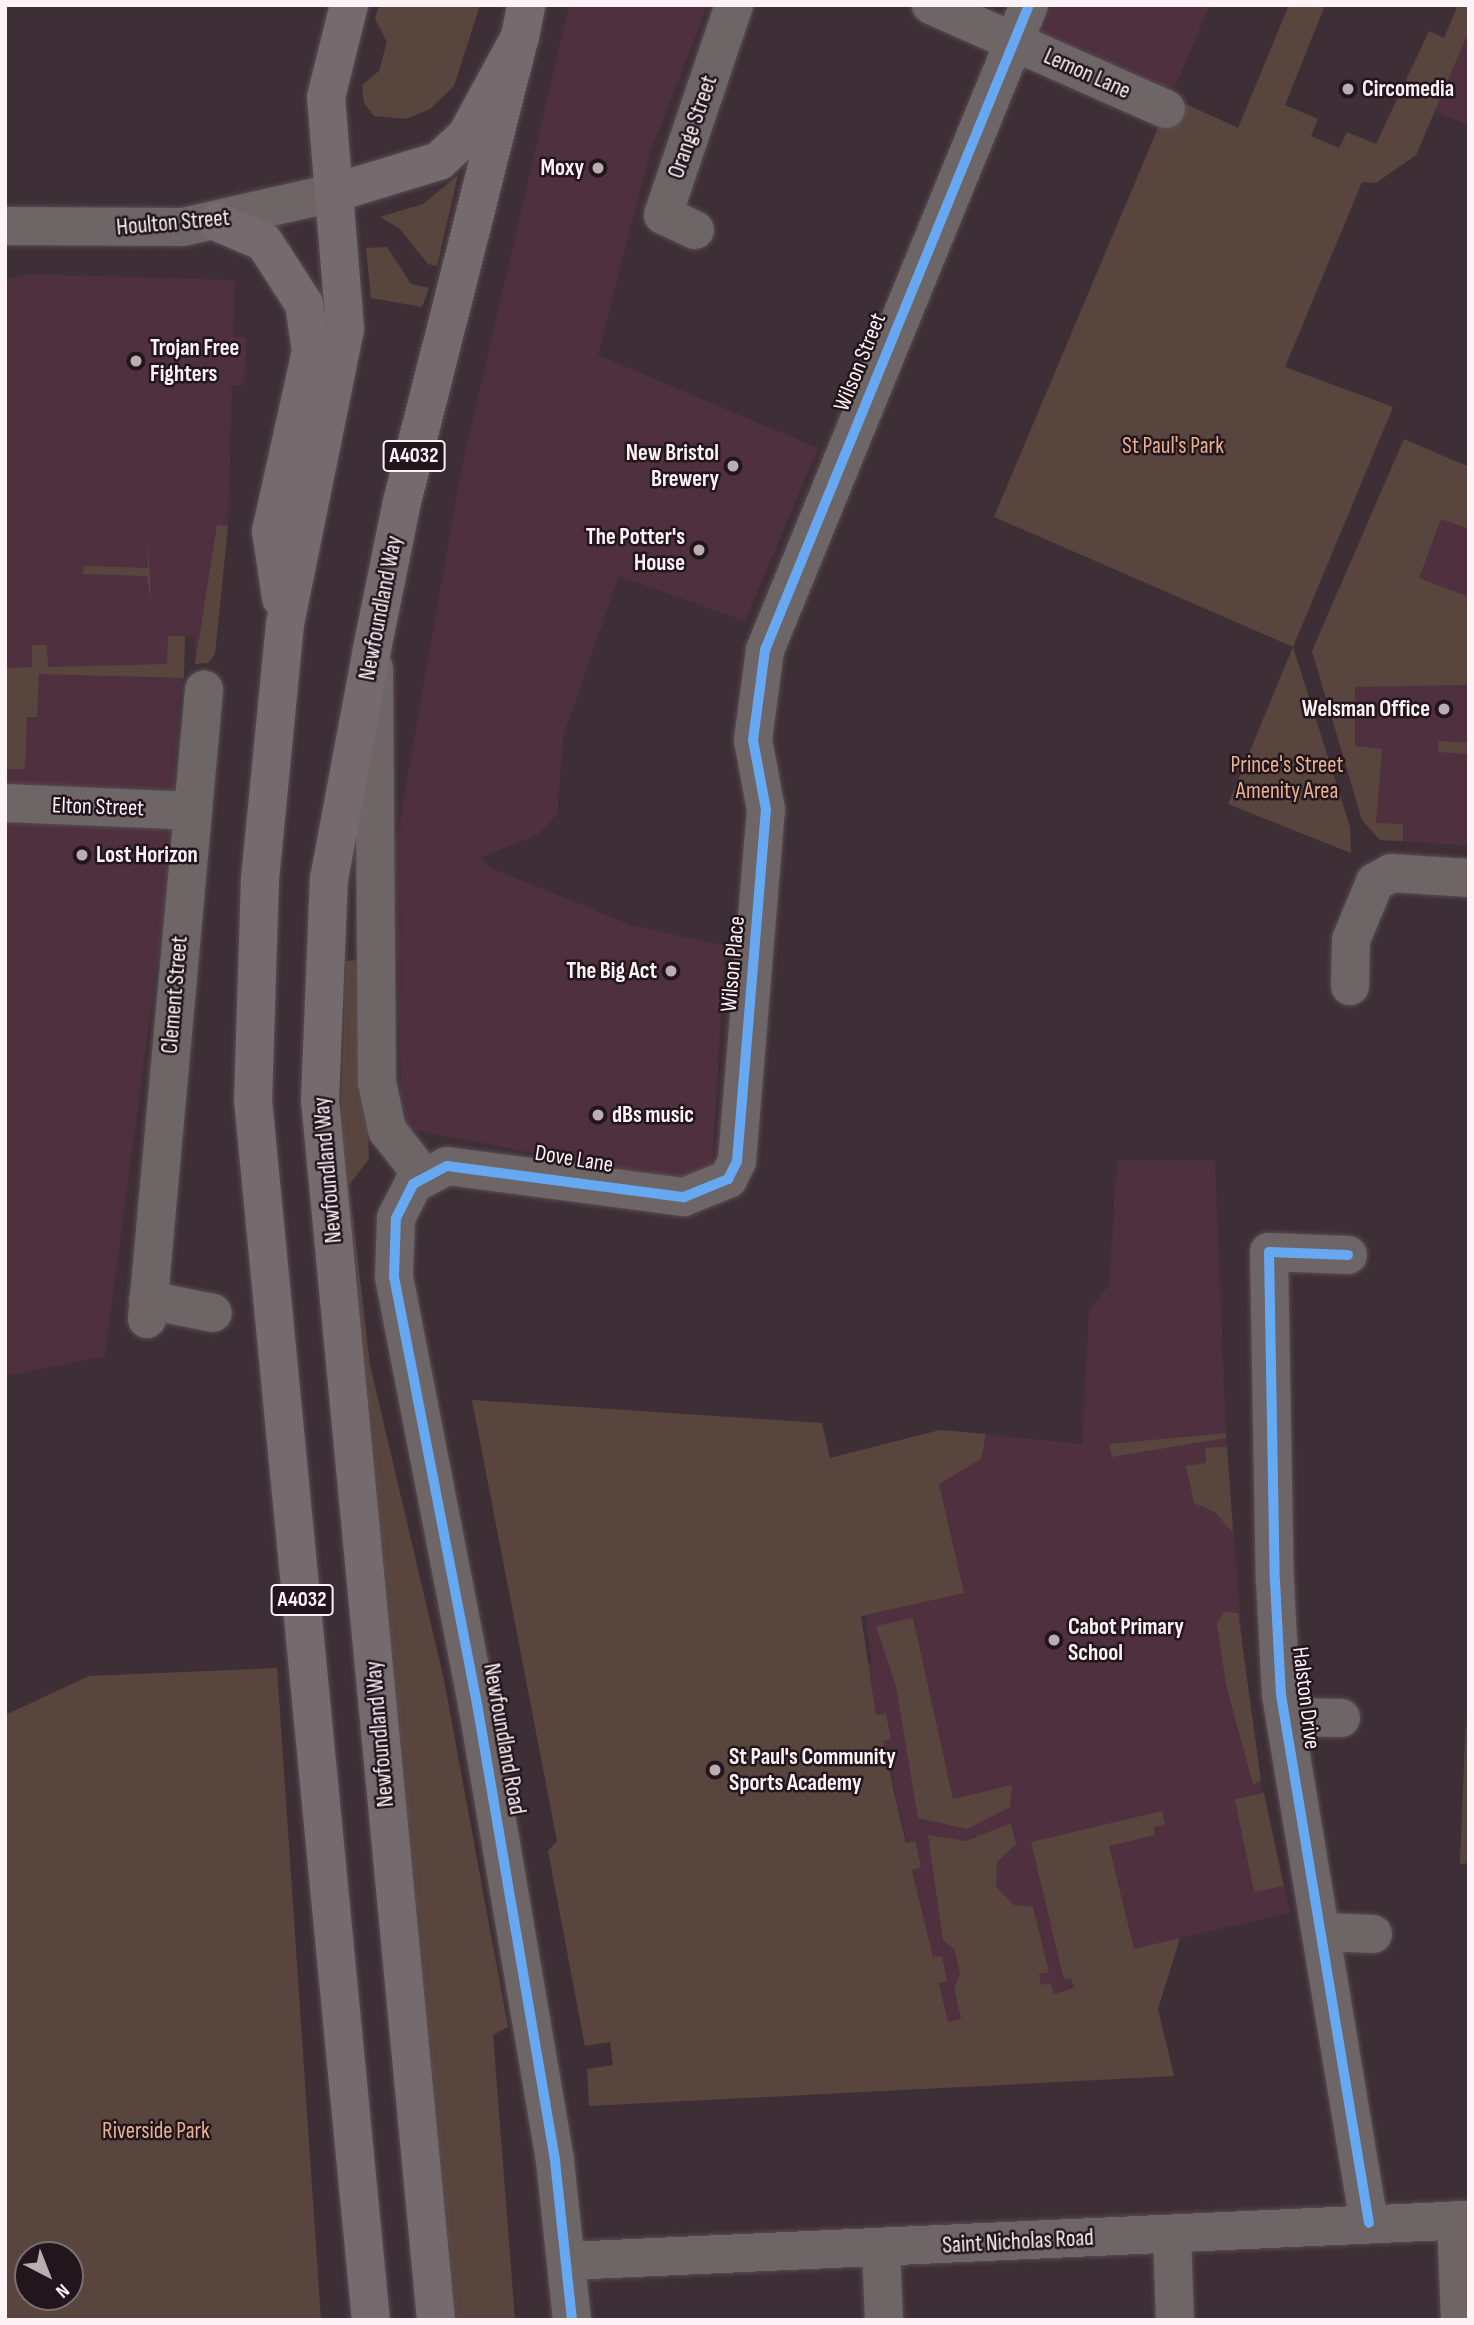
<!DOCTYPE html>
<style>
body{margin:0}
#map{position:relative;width:1474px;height:2325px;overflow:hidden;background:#3e2f36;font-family:"Sofia Sans Condensed",sans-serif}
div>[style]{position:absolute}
.built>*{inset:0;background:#4e303e}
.green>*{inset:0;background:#58463e;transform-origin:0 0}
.roads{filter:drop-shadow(0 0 2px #574c51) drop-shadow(0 0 2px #574c51)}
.minor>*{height:38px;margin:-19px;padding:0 19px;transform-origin:19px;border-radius:19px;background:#6d6566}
.highway>*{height:38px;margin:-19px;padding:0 19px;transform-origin:19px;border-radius:19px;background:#756a6d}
.cycleway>*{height:10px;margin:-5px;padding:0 5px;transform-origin:5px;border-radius:5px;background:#66a8f1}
.dots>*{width:19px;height:19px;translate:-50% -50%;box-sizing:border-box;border:4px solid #22161c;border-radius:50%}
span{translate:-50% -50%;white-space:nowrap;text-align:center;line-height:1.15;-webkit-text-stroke:5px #22161c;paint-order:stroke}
.shield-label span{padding:2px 5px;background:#22161c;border:2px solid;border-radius:5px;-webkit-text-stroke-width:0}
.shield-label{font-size:21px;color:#fdf2f6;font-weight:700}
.street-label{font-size:23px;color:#fdf2f6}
.poi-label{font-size:23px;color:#fdf2f6;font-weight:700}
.left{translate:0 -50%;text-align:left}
.right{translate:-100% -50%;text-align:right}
.park-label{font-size:23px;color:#e8b191}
.frame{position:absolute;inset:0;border:7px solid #fdf2f6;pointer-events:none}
.north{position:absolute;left:14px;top:2241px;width:70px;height:70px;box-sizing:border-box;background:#22161c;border:2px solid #7a6e73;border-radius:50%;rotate:138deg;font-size:19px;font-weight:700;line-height:28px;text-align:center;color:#fdf2f6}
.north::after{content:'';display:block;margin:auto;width:24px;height:32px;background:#baaeb3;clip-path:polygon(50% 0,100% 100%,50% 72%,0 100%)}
</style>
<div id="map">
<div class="built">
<i style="clip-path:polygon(569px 5px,708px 5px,650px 152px,598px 355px,818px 448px,745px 621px,619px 576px,564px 734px,557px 814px,540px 833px,481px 858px,491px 868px,631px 925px,725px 946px,711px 1187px,402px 1128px,395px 849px,461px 470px)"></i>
<i style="clip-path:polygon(1053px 5px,1210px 5px,1164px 113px,1030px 55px)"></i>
<i style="clip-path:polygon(1469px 31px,1469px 126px,1435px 111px)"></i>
<i style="clip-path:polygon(29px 274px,235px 280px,233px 337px,246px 338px,244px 385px,232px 385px,228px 526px,210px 662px,195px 664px,195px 637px,185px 636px,163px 918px,105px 1356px,5px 1376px,5px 279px)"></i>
<i style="clip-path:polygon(1404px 439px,1469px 467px,1469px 846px,1380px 840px,1362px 820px,1312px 651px)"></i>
<i style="clip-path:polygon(1117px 1160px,1215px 1160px,1226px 1433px,1249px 1726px,1290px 1913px,1180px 1938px,1158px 2009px,1174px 2076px,963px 2088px,939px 1983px,941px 1956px,933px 1958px,912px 1869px,915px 1841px,907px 1843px,883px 1741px,891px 1739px,886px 1714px,876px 1716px,865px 1666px,872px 1663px,865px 1615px,830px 1458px,940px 1430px,1082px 1444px,1089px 1310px,1109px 1285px)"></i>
</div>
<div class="green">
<i style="clip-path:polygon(379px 5px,480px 5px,454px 86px,430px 109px,406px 119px,374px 116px,364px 103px,362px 85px,379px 71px,387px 42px,375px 19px)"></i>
<i style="clip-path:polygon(1289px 5px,1325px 5px,1285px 105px,1318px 119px,1311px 136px,1339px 148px,1347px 132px,1376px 144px,1429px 31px,1444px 38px,1458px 5px,1469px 5px,1469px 31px,1416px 155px,1376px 183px,1362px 182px,1285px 367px,1393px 407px,1293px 647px,1350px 827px,1351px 853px,1228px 804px,1293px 647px,994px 517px,1171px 97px,1238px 128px)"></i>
<i style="clip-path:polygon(458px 175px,437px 266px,428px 264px,400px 229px,380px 217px,423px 204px)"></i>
<i style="clip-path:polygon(387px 247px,411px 284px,429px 288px,422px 307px,371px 298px,366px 248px)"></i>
<i style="clip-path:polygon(1404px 439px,1469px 467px,1469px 529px,1441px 519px,1419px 578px,1469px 597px,1469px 685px,1355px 687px,1355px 746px,1382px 749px,1376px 823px,1403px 824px,1403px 841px,1380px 840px,1362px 820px,1312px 651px)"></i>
<i style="clip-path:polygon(217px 525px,228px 526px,215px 654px,208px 663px,195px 664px)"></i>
<i style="clip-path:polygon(148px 540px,151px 602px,147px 576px,83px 574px,84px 566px,148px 568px)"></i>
<i style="clip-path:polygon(168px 636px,185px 636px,184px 678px,39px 674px,37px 717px,27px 717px,25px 769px,5px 769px,5px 668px,32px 667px,32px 645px,47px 645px,48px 667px,167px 664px)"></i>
<i style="left:1439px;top:741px;width:30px;height:11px;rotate:4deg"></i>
<i style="clip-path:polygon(360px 960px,369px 1159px,349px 1185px,370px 1365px,444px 1680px,508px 2027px,493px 2035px,515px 2320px,450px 2320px,339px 1167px,346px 961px)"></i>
<i style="clip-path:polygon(472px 1400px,822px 1423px,830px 1458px,940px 1430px,986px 1434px,981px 1459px,939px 1484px,964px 1593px,861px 1616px,876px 1715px,886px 1714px,891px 1739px,883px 1741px,894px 1792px,906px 1843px,915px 1841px,921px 1867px,912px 1870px,933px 1957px,942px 1956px,947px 1981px,939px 1983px,948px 2022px,961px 2019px,954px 1987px,960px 1975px,955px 1950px,943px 1940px,928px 1835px,966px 1841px,1011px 1823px,1016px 1844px,997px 1862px,996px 1887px,1014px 1905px,1033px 1907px,1049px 1972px,1039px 1974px,1041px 1985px,1051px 1983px,1054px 1994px,1074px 1988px,1071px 1978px,1064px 1980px,1031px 1842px,1162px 1811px,1165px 1824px,1154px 1827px,1155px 1835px,1109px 1846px,1134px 1949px,1180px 1938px,1158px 2009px,1174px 2076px,589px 2106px,587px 2069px,613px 2065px,610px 2042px,585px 2046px,548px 1851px,557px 1841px)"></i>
<i style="clip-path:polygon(1226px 1433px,1226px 1438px,1112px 1457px,1109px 1444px)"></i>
<i style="clip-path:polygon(1227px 1447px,1233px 1533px,1215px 1512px,1194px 1503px,1186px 1466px,1206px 1463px,1205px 1448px)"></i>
<i style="clip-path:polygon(1224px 1612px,1238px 1613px,1261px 1781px,1253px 1784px,1226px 1685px,1217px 1624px)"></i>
<i style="clip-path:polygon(913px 1618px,953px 1799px,1012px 1785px,1010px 1807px,967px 1829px,918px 1818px,896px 1686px,876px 1626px)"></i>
<i style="clip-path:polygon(evenodd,277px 1668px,321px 2320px,5px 2320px,5px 1715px,89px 1676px,277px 1668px,28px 2255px,70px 2255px,70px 2297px,28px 2297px,28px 2255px)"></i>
<i style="clip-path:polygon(1466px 1713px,1469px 1863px,1460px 1864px)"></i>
<i style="left:1264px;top:1793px;width:95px;height:30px;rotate:78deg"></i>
</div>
<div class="roads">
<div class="minor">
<i style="left:931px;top:5px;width:257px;rotate:23.9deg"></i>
<i style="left:5px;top:226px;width:178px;rotate:0.3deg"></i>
<i style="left:183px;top:227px;width:158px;rotate:-12.8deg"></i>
<i style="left:695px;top:230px;width:35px;rotate:-155deg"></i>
<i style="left:663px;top:215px;width:222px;rotate:-71.3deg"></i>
<i style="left:374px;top:668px;width:414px;rotate:89.6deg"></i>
<i style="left:377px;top:1082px;width:49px;rotate:78.2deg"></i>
<i style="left:387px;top:1130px;width:58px;rotate:52deg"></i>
<i style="left:5px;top:803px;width:187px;rotate:2.4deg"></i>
<i style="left:1350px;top:986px;width:46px;rotate:-88.8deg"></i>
<i style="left:1351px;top:940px;width:63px;rotate:-67.5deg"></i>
<i style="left:1375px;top:882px;width:18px;rotate:-29deg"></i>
<i style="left:1391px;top:873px;width:78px;rotate:3.7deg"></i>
<i style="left:1348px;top:1255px;width:79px;rotate:-177.8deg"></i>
<i style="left:1269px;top:1252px;width:329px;rotate:89deg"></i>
<i style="left:1275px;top:1581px;width:114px;rotate:87deg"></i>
<i style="left:1281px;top:1695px;width:535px;rotate:80.54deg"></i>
<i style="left:148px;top:1300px;width:66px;rotate:11.3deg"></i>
<i style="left:147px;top:1319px;width:632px;rotate:-84.82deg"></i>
<i style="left:1285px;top:1717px;width:56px;rotate:1deg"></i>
<i style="left:1324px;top:1932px;width:49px;rotate:2.3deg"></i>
<i style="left:1456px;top:2220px;width:100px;rotate:87.7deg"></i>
<i style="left:1172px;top:2235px;width:85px;rotate:88deg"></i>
<i style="left:881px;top:2249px;width:71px;rotate:87.6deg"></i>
<i style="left:568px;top:2261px;width:902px;rotate:-2.61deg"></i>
<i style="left:572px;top:2320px;width:161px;rotate:-96.1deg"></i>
<i style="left:555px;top:2160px;width:458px;rotate:-99.7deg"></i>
<i style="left:478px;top:1709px;width:440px;rotate:-101deg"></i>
<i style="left:394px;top:1277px;width:59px;rotate:-88.1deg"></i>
<i style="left:396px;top:1218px;width:38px;rotate:-63deg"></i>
<i style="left:413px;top:1184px;width:38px;rotate:-28deg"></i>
<i style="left:447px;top:1166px;width:239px;rotate:7.5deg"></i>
<i style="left:684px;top:1197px;width:48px;rotate:-22.2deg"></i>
<i style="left:728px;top:1179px;width:20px;rotate:-63deg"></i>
<i style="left:737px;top:1161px;width:352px;rotate:-85.3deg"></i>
<i style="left:766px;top:810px;width:71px;rotate:-100.5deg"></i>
<i style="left:753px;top:740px;width:91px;rotate:-82.4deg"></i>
<i style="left:765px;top:650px;width:697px;rotate:-67.74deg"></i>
</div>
<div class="highway">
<i style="left:349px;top:5px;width:95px;rotate:104deg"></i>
<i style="left:326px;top:97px;width:233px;rotate:85.3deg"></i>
<i style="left:345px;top:329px;width:301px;rotate:101.5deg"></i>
<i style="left:285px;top:624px;width:256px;rotate:95.6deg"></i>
<i style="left:260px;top:879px;width:221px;rotate:91.8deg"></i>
<i style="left:253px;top:1100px;width:1226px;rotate:84.48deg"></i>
<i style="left:337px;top:192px;width:107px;rotate:-16.9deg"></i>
<i style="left:439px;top:161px;width:37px;rotate:-43deg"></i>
<i style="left:466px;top:136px;width:113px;rotate:-61.4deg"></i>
<i style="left:520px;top:37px;width:33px;rotate:-79deg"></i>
<i style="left:217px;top:222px;width:51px;rotate:23.1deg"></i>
<i style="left:264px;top:242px;width:74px;rotate:57.2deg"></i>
<i style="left:304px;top:304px;width:48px;rotate:81.5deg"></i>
<i style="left:311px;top:351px;width:184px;rotate:102.5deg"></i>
<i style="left:271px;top:531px;width:68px;rotate:81.5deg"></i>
<i style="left:436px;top:2320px;width:1226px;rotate:-95.43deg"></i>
<i style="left:320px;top:1100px;width:221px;rotate:-87.7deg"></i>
<i style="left:329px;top:879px;width:234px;rotate:-79.4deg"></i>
<i style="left:372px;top:649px;width:150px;rotate:-78.5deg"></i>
<i style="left:402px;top:502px;width:480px;rotate:-75.8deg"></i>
</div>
</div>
<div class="cycleway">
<i style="left:1348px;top:1255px;width:79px;rotate:-177.8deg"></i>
<i style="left:1269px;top:1252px;width:329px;rotate:89deg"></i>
<i style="left:1275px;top:1581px;width:114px;rotate:87deg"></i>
<i style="left:1281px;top:1695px;width:535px;rotate:80.54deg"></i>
<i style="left:572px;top:2320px;width:161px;rotate:-96.1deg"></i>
<i style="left:555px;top:2160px;width:458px;rotate:-99.7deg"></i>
<i style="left:478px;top:1709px;width:440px;rotate:-101deg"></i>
<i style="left:394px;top:1277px;width:59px;rotate:-88.1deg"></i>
<i style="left:396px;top:1218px;width:38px;rotate:-63deg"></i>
<i style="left:413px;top:1184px;width:38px;rotate:-28deg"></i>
<i style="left:447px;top:1166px;width:239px;rotate:7.5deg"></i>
<i style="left:684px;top:1197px;width:48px;rotate:-22.2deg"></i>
<i style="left:728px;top:1179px;width:20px;rotate:-63deg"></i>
<i style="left:737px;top:1161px;width:352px;rotate:-85.3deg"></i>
<i style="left:766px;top:810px;width:71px;rotate:-100.5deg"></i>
<i style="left:753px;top:740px;width:91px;rotate:-82.4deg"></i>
<i style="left:765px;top:650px;width:697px;rotate:-67.74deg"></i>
</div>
<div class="dots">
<i style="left:1348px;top:89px;background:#baaeb3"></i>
<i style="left:598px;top:168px;background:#baaeb3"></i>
<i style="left:136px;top:361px;background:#baaeb3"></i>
<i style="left:733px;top:466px;background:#baaeb3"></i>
<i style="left:699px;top:550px;background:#baaeb3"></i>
<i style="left:1444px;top:709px;background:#baaeb3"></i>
<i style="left:82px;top:855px;background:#baaeb3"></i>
<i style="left:671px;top:971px;background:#baaeb3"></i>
<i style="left:598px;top:1115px;background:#baaeb3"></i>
<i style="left:1054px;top:1640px;background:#baaeb3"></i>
<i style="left:715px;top:1770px;background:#baaeb3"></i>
</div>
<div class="shield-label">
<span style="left:414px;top:456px">A4032</span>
<span style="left:302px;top:1600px">A4032</span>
</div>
<div class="street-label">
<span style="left:1087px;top:74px;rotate:24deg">Lemon Lane</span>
<span style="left:693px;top:127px;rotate:-71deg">Orange Street</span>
<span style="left:173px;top:223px;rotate:-5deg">Houlton Street</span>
<span style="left:860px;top:362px;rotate:-68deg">Wilson Street</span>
<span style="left:381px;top:608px;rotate:-79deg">Newfoundland Way</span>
<span style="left:98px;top:807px;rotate:2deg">Elton Street</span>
<span style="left:733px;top:964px;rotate:-85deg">Wilson Place</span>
<span style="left:175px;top:995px;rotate:-85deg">Clement Street</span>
<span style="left:574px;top:1159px;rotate:9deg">Dove Lane</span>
<span style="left:328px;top:1170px;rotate:-95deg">Newfoundland Way</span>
<span style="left:1306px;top:1698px;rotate:83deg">Halston Drive</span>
<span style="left:380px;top:1734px;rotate:-95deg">Newfoundland Way</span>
<span style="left:504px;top:1739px;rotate:80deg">Newfoundland Road</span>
<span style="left:1018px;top:2242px;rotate:-3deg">Saint Nicholas Road</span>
</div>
<div class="poi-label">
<span class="left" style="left:1362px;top:89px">Circomedia</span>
<span class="right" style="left:584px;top:168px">Moxy</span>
<span class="left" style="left:150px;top:361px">Trojan Free<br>Fighters</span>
<span class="right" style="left:719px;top:466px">New Bristol<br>Brewery</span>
<span class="right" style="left:685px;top:550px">The Potter's<br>House</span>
<span class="right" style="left:1430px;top:709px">Welsman Office</span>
<span class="left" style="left:96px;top:855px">Lost Horizon</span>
<span class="right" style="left:657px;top:971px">The Big Act</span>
<span class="left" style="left:612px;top:1115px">dBs music</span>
<span class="left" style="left:1068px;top:1640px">Cabot Primary<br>School</span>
<span class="left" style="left:729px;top:1770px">St Paul's Community<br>Sports Academy</span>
</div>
<div class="park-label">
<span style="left:1173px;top:446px">St Paul's Park</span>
<span style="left:1287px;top:778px">Prince's Street<br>Amenity Area</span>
<span style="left:156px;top:2131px">Riverside Park</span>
</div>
<div class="frame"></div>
<div class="north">N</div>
</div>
